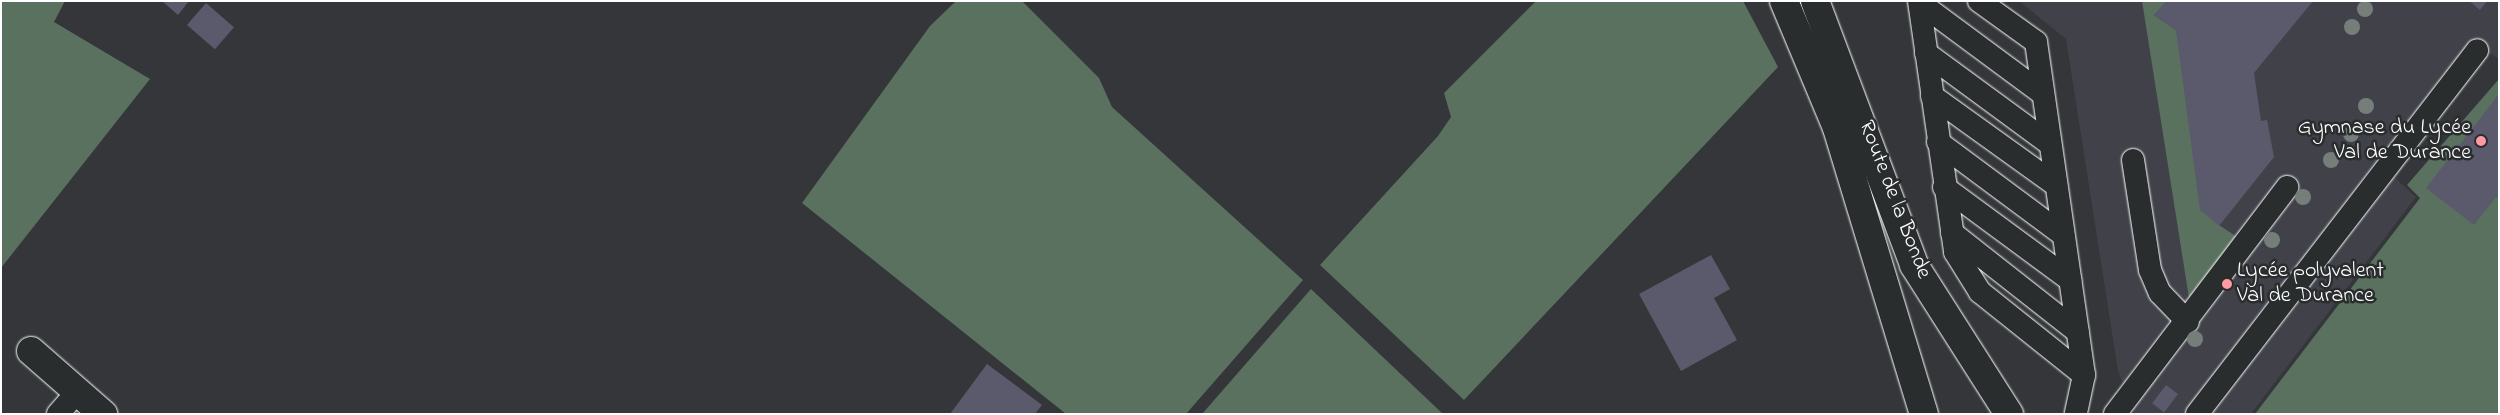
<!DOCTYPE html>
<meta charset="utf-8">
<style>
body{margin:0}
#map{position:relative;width:2500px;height:415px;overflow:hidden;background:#34363a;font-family:"Indie Flower",sans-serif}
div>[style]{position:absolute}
.built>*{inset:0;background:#404149}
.green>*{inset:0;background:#59715e}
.building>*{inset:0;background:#5b5a6c;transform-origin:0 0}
.roads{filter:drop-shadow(0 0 1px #fff) drop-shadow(0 0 1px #fff)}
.service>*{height:22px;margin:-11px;padding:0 11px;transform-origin:11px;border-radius:11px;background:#2a2d2e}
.minor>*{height:28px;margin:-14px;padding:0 14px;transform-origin:14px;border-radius:14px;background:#2a2d2e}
.secondary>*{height:28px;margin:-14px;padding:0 14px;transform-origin:14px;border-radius:14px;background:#2a2d2e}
.trees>*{width:16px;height:16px;margin:-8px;border-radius:50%;background:#767e7a}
.dots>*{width:14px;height:14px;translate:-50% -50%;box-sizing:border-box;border:2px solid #2a2d2e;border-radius:50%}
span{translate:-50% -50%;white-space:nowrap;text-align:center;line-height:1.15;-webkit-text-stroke:5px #2a2d2e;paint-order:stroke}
.poi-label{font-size:22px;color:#fff}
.right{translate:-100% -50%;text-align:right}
.left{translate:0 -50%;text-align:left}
.street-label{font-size:22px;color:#fff}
.frame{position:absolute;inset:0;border:2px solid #fff;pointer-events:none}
</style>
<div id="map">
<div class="built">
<i style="clip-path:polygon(2019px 1px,2499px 1px,2499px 59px,2490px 53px,2394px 177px,2416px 197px,2251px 414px,2135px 414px,2118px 371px,2066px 39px)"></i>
</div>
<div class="green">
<i style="clip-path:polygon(1px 1px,65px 1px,54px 22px,150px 79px,1px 268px)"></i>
<i style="clip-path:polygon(956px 1px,1022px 1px,1099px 78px,1112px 107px,1303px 280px,1186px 414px,1066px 414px,802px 203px,930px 26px)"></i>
<i style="clip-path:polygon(1536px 1px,1743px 1px,1778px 67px,1464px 400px,1320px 265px,1438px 136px,1451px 117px,1444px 93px)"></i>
<i style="clip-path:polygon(2142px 1px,2167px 1px,2154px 15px,2176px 30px,2219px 225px,2237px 237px,2189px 298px)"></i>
<i style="clip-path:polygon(2499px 79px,2499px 414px,2255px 414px,2420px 198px,2407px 185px)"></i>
<i style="clip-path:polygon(1311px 289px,1443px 414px,1202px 414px)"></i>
</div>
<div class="building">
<i style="clip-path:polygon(162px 1px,189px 1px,178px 15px)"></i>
<i style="clip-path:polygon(2167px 1px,2313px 1px,2254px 73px,2261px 121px,2267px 120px,2274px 157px,2219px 226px,2200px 210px,2176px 30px,2154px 15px)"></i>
<i style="clip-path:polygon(2469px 1px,2487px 1px,2480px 10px)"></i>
<i style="left:206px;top:3px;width:37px;height:29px;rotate:41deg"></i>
<i style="clip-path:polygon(2499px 94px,2499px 199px,2496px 197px,2474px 225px,2426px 188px)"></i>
<i style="clip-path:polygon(1711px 255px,1730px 289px,1714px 298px,1737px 340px,1681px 371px,1639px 294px)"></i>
<i style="clip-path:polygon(987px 364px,1042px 405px,1035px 414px,950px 414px)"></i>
<i style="left:2166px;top:385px;width:15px;height:23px;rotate:37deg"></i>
</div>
<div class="roads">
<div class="service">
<i style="left:1919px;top:1px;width:254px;rotate:81.8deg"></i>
<i style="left:1955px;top:252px;width:47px;rotate:58deg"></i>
<i style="left:1980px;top:292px;width:133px;rotate:38.6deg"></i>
<i style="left:1979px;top:1px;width:70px;rotate:35.7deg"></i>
<i style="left:2036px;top:42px;width:336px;rotate:81.8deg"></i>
<i style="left:2084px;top:375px;width:40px;rotate:102deg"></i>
<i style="left:1920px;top:3px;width:153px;rotate:36.5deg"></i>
<i style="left:1926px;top:53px;width:154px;rotate:36.3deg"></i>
<i style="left:1932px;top:96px;width:153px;rotate:35.7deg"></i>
<i style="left:1938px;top:142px;width:156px;rotate:36.6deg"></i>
<i style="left:2133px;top:160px;width:111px;rotate:81.2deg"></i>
<i style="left:2150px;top:270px;width:25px;rotate:67deg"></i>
<i style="left:2160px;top:293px;width:40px;rotate:46deg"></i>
<i style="left:1944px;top:187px;width:157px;rotate:36.4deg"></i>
<i style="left:1952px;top:233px;width:160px;rotate:38.2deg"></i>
<i style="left:58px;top:414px;width:30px;rotate:-49deg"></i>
<i style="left:2115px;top:414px;width:285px;rotate:-52.8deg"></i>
<i style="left:2197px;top:414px;width:459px;rotate:-52.4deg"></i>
</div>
<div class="minor">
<i style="left:31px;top:351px;width:96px;rotate:41.2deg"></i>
</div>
<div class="secondary">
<i style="left:1784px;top:1px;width:138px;rotate:67.3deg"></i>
<i style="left:1837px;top:128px;width:299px;rotate:73.1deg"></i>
<i style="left:1815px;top:1px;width:282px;rotate:69.4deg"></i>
<i style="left:1914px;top:265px;width:177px;rotate:57.5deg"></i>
</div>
</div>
<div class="trees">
<i style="left:2365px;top:9px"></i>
<i style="left:2352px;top:27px"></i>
<i style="left:2366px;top:106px"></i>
<i style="left:2351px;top:134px"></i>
<i style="left:2331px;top:160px"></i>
<i style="left:2303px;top:197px"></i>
<i style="left:2272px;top:240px"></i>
<i style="left:2195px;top:339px"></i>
</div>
<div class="dots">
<i style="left:2481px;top:141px;background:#ff9aa2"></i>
<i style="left:2227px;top:284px;background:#ff9aa2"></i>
</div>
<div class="poi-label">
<span class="right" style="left:2471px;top:141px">Gymnase du Lycée<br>Val de Durance</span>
<span class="left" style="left:2237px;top:284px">Lycée polyvalent<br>Val de Durance</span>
</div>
<div class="street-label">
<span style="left:1894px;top:200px;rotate:69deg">Route de la Bonde</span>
</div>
<div class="frame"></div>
</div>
